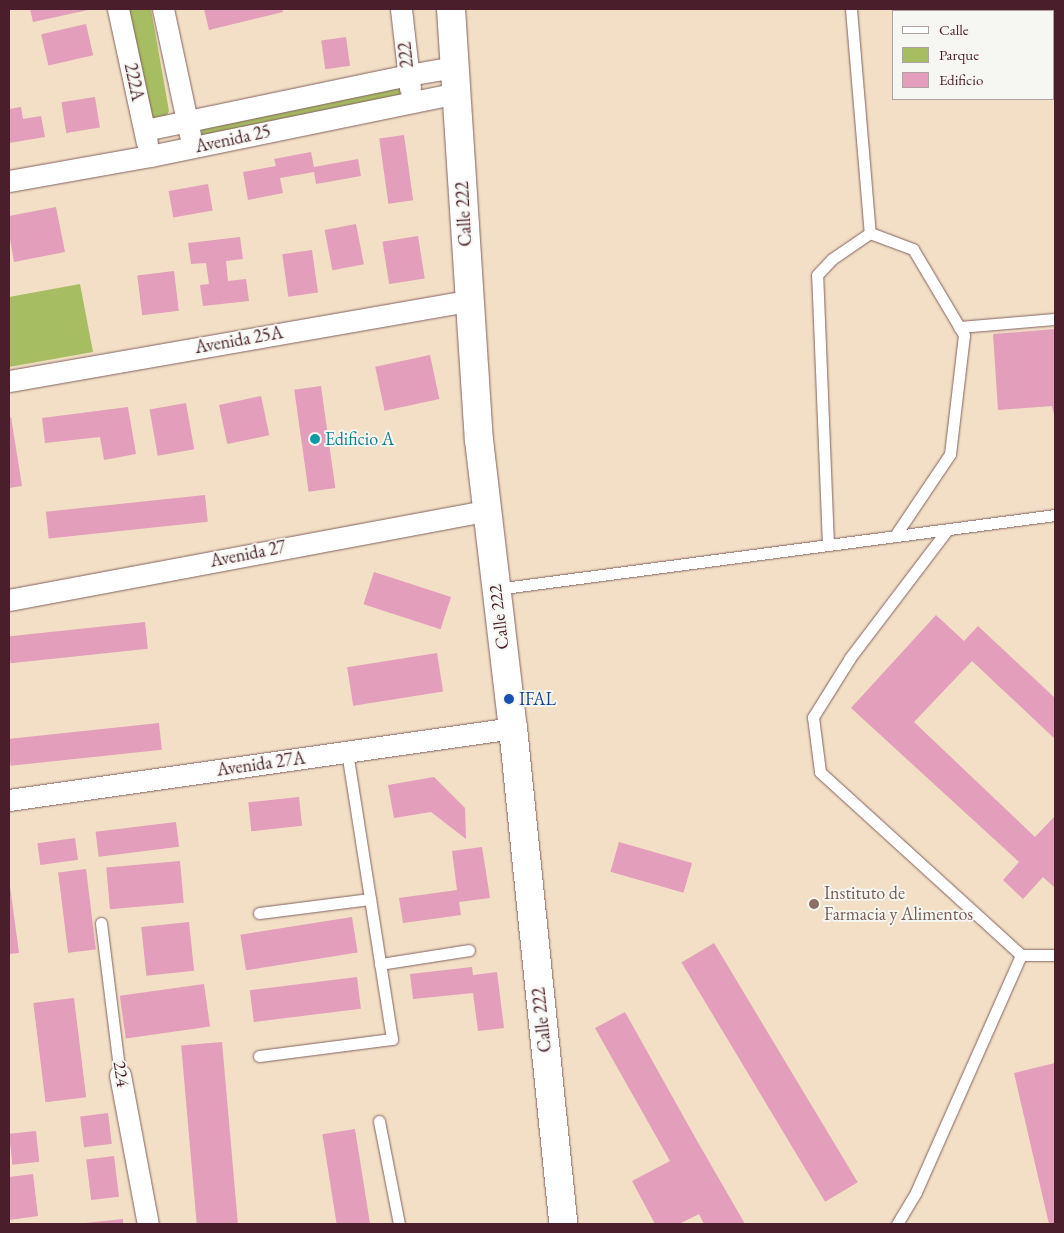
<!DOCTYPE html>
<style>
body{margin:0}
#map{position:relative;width:1064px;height:1233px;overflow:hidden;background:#f2dfc5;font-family:"EB Garamond",serif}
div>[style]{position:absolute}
.green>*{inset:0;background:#a7bd62}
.building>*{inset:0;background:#e29ebb;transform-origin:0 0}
.roads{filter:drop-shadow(0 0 1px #856261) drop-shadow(0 0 1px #856261)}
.lane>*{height:11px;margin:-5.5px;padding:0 5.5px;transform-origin:5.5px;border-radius:5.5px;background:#fff}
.street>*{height:21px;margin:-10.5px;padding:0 10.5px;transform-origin:10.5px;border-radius:10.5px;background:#fff}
.secondary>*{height:28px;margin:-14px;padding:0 14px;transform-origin:14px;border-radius:14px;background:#fff}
.dots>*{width:14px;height:14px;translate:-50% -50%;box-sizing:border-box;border:2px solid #f6f6f2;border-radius:50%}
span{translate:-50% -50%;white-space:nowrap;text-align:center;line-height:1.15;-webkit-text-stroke:4px #f6f6f2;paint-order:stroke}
.street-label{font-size:18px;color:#4a1f2b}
.culture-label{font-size:18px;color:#0d838f}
.left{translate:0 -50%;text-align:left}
.transit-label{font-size:18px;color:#164399}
.education-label{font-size:18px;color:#785e54}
.frame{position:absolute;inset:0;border:10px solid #4a1f2b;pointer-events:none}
.legend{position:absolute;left:892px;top:10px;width:162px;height:90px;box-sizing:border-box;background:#f6f6f2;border:1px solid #b1a0a2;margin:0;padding:6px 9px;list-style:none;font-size:15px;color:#4a1f2b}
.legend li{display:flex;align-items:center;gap:10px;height:25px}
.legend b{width:25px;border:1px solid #b1a0a2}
</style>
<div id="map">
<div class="green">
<i style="clip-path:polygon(128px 9px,151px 9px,169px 111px,165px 119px,156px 121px,150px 116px)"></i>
<i style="clip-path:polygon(400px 84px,403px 95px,204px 137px,201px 133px,204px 126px)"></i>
<i style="clip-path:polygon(80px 284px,93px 352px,9px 367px,9px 297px)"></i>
</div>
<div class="building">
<i style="clip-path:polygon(30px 9px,88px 9px,88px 10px,33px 22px)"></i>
<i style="clip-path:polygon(204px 9px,282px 9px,283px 12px,209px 30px)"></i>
<i style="left:86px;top:24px;width:32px;height:46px;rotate:77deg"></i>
<i style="left:346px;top:37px;width:29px;height:25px;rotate:82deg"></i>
<i style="left:95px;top:97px;width:31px;height:34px;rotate:81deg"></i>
<i style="clip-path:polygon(21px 107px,23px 119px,41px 116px,45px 137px,9px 143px,9px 109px)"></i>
<i style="left:404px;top:135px;width:66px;height:25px;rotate:82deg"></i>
<i style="clip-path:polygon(311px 152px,314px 167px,358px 159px,361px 176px,316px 184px,314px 172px,280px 178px,283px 193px,248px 200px,243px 172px,276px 166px,274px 159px)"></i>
<i style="left:208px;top:184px;width:27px;height:40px;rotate:80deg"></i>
<i style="clip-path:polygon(56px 207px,65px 252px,14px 262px,9px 233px,9px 216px)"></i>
<i style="left:356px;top:224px;width:41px;height:32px;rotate:79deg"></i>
<i style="left:418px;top:236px;width:43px;height:36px;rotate:81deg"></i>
<i style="clip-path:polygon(240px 237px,243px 259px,226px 261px,228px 281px,246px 279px,249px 301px,203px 306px,200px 285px,209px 284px,206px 263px,191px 264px,188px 243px)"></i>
<i style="left:312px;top:250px;width:43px;height:30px;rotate:82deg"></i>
<i style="left:174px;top:271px;width:40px;height:37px;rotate:83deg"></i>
<i style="clip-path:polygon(1055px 329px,1055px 419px,1052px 406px,998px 410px,993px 334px)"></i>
<i style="left:430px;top:355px;width:45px;height:56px;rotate:78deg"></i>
<i style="left:321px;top:386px;width:103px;height:27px;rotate:82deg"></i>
<i style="left:261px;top:396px;width:40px;height:43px;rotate:78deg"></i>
<i style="left:186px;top:403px;width:47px;height:37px;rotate:80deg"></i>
<i style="clip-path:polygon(128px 407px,136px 454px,104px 460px,100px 437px,45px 443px,42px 418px)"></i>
<i style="clip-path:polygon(11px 417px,22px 486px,9px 488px,9px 418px)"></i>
<i style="left:205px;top:495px;width:27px;height:160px;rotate:84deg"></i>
<i style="left:374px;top:572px;width:81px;height:34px;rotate:18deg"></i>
<i style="clip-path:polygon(936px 615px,964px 641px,978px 626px,1055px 698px,1055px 739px,972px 661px,914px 722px,1035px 837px,1055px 816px,1055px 888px,1043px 877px,1023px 899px,1003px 880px,1019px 862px,851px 708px)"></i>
<i style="left:145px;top:622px;width:27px;height:138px;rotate:84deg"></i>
<i style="left:437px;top:653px;width:39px;height:91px;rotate:81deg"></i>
<i style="left:159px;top:723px;width:27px;height:152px;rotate:84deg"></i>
<i style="clip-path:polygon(434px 777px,465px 808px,466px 839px,431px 812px,394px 818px,388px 785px)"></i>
<i style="left:299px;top:797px;width:29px;height:51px;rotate:84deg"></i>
<i style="left:176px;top:822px;width:25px;height:81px;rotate:83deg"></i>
<i style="left:75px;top:838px;width:22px;height:38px;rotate:82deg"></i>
<i style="left:619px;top:842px;width:76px;height:31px;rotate:16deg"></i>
<i style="clip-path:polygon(482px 847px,490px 898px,459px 902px,461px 915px,403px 923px,399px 898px,457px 890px,452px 851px)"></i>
<i style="left:180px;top:861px;width:42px;height:74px;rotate:85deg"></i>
<i style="left:86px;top:869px;width:81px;height:28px;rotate:83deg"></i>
<i style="clip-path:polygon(9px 879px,19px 953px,9px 954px)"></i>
<i style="left:352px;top:917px;width:36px;height:113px;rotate:81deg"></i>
<i style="left:189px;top:922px;width:49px;height:48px;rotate:84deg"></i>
<i style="left:714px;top:943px;width:279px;height:38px;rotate:59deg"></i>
<i style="clip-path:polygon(472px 967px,473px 975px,497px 972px,504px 1028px,478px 1031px,473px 993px,413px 999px,410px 974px)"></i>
<i style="left:357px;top:977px;width:32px;height:108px;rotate:83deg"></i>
<i style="left:204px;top:984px;width:43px;height:85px;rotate:82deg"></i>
<i style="left:74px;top:998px;width:100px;height:41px;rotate:83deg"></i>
<i style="clip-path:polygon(625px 1012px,696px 1139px,745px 1224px,704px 1224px,699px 1214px,679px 1224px,655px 1224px,632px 1181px,670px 1161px,595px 1028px)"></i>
<i style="left:222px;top:1042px;width:183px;height:41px;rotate:85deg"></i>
<i style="clip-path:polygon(1055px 1063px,1055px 1224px,1049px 1224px,1014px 1073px)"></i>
<i style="left:108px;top:1113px;width:31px;height:28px;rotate:83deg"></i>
<i style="left:355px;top:1129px;width:96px;height:33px;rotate:81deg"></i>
<i style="left:36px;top:1131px;width:31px;height:27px;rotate:84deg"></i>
<i style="left:114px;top:1156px;width:41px;height:28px;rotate:83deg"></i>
<i style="clip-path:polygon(33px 1174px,38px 1216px,9px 1220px,9px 1177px)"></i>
<i style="clip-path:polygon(123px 1219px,123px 1224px,85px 1224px,85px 1223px)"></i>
</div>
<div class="roads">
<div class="lane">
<i style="left:851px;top:9px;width:225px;rotate:85.2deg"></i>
<i style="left:959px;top:327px;width:96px;rotate:-4.8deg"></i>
<i style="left:947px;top:530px;width:161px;rotate:127.2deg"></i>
<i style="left:850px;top:658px;width:70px;rotate:122.1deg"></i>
<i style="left:813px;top:717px;width:55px;rotate:82.7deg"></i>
<i style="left:820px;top:772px;width:272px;rotate:42.3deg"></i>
<i style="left:1021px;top:955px;width:34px"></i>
<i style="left:828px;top:545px;width:270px;rotate:-92.3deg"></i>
<i style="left:817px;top:275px;width:22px;rotate:-47deg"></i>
<i style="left:832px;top:259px;width:46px;rotate:-34.4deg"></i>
<i style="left:870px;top:233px;width:46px;rotate:20.4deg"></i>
<i style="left:913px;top:249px;width:100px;rotate:59.3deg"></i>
<i style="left:964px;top:335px;width:120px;rotate:96.7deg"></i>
<i style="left:950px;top:454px;width:99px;rotate:123.9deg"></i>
<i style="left:496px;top:589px;width:564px;rotate:-7.54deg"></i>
<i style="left:259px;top:913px;width:112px;rotate:-7.2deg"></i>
<i style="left:101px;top:923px;width:153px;rotate:82.9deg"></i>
<i style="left:380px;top:964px;width:90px;rotate:-8.9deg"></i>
<i style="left:259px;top:1056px;width:134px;rotate:-7.3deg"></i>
<i style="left:392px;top:1039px;width:291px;rotate:-98.9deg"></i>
<i style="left:379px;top:1121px;width:105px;rotate:79deg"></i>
<i style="left:897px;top:1224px;width:37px;rotate:-59deg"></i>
<i style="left:916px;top:1192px;width:259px;rotate:-66.1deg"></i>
</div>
<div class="street">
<i style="left:118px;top:9px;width:137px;rotate:77.8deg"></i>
<i style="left:163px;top:9px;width:129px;rotate:77.9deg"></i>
<i style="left:401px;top:9px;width:80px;rotate:83.5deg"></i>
<i style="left:145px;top:130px;width:269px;rotate:-11.8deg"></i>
<i style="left:408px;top:75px;width:48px;rotate:-9.7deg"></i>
<i style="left:9px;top:181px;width:143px;rotate:-10.1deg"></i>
<i style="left:150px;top:156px;width:313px;rotate:-11.6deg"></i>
<i style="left:9px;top:381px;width:467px;rotate:-9.9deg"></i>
<i style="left:9px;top:600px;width:487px;rotate:-10.6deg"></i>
<i style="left:9px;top:800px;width:509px;rotate:-8.13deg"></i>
<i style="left:120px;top:1075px;width:152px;rotate:79.4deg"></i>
</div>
<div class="secondary">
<i style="left:451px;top:9px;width:432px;rotate:86.3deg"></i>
<i style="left:479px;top:440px;width:290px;rotate:83.3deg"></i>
<i style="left:513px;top:728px;width:499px;rotate:84.2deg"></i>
</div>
</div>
<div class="dots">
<i style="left:315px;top:439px;background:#0f9aa8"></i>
<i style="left:509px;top:699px;background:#1a4fb4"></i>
<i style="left:814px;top:904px;background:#8d6e63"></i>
</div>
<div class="street-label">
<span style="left:406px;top:55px;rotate:-96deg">222</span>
<span style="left:134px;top:82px;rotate:78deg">222A</span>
<span style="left:233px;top:139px;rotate:-12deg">Avenida 25</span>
<span style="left:464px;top:214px;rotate:-93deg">Calle 222</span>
<span style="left:239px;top:340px;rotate:-10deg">Avenida 25A</span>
<span style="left:248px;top:554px;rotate:-11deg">Avenida 27</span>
<span style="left:499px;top:617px;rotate:-97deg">Calle 222</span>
<span style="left:261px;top:764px;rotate:-8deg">Avenida 27A</span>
<span style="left:542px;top:1020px;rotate:-96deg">Calle 222</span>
<span style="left:121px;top:1074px;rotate:81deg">224</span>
</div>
<div class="culture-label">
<span class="left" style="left:325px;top:439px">Edificio A</span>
</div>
<div class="transit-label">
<span class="left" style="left:519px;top:699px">IFAL</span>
</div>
<div class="education-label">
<span class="left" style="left:824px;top:904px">Instituto de<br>Farmacia y Alimentos</span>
</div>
<div class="frame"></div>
<ul class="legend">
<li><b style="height:6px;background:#fff"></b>Calle</li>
<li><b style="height:14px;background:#a7bd62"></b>Parque</li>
<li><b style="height:14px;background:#e29ebb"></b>Edificio</li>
</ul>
</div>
